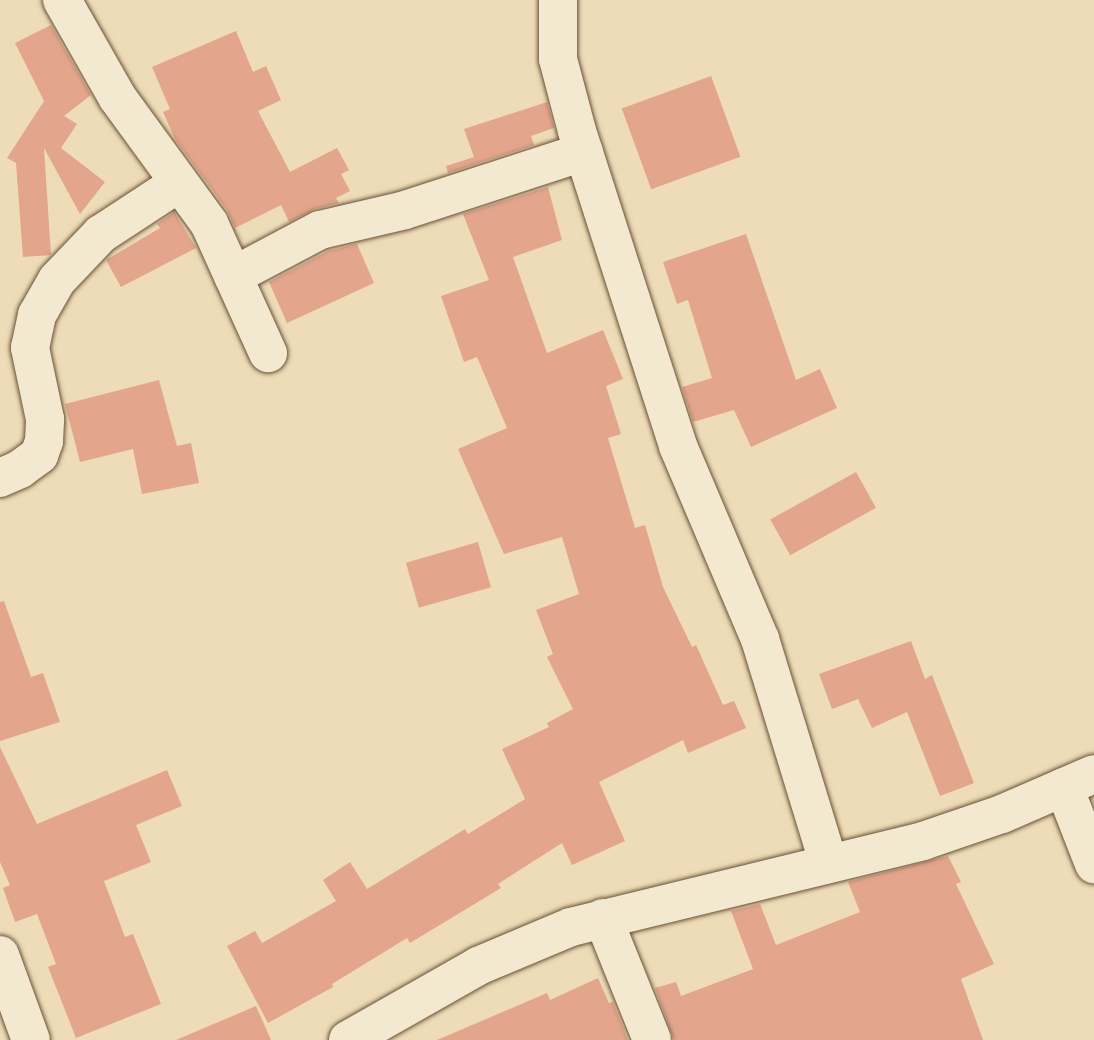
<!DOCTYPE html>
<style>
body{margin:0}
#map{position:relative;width:1094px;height:1040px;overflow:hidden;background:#eddcb7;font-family:"Old Standard TT",serif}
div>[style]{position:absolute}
.building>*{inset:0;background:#e3a58c;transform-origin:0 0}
.roads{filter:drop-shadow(0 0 2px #6b5036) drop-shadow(0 0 2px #6b5036)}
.minor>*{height:38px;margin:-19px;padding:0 19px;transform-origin:19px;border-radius:19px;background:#f3e8d0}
span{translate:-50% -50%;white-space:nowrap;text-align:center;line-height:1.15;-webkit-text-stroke:6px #f3e8d0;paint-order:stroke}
</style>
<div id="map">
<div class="building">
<i style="clip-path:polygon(51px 25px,91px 95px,64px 116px,77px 124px,61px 148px,105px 182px,80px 214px,44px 148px,51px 255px,23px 257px,16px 163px,7px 158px,44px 101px,15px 43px)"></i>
<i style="clip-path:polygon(236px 31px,253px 72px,266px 66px,281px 100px,258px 111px,290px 172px,337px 148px,349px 170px,341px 174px,350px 191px,336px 198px,339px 203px,315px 209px,289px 222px,281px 205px,235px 228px,227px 210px,175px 139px,163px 112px,170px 109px,152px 67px)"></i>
<i style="left:711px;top:76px;width:86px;height:95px;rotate:70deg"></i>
<i style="clip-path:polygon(547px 102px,554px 128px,531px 136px,534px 145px,448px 173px,446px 166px,474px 157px,464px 129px)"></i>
<i style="clip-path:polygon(548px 187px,562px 240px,513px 257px,547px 353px,603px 330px,623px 379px,606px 386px,621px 434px,608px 438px,635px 528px,645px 525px,663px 587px,692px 647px,696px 645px,723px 705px,734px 701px,746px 728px,688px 753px,683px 740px,599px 782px,625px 841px,572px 865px,562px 843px,498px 884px,501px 888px,410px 943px,407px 938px,332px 984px,333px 987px,268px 1023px,227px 946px,255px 931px,262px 943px,336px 901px,323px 880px,350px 862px,367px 889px,465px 829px,468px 834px,525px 799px,502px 749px,549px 727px,547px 723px,573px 709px,547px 657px,553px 654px,536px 610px,579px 594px,562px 537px,504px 554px,458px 449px,507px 428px,477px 357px,464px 362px,441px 296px,489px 280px,463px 214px)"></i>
<i style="clip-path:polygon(174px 212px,196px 248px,121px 287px,106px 260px,160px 228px,157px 224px)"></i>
<i style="clip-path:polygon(746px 234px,796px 380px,820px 369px,837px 408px,751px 447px,734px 410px,693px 422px,682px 387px,712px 378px,688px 300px,677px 304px,663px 262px)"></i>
<i style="clip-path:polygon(357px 244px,374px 283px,287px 323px,269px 282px,328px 251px)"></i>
<i style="clip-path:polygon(159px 380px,177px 446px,191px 443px,199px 483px,142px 494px,133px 449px,80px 462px,65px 404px)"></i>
<i style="left:856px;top:472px;width:41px;height:98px;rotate:61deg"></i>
<i style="left:478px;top:542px;width:47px;height:75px;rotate:74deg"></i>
<i style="clip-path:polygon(4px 601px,31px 677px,43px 673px,60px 722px,0 741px,0 602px)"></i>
<i style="clip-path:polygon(911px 641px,925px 679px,932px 675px,974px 783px,940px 796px,907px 712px,872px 728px,858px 699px,832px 709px,819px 674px)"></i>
<i style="clip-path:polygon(0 747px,37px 824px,167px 770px,182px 806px,136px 825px,151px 862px,104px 881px,125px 937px,133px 934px,161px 1004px,76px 1038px,48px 967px,56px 964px,37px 914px,15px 922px,3px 888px,10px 885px,0 862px)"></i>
<i style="clip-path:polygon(948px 856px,961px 882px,956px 884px,994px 964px,961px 979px,983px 1040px,674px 1040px,655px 988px,676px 982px,681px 996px,753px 969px,731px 911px,760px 904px,776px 945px,860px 912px,848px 882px)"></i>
<i style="clip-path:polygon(598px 978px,609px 1003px,613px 1002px,628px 1040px,437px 1040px,547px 993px,550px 1000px)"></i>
<i style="clip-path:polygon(256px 1006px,271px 1040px,176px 1040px)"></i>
</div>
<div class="roads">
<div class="minor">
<i style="left:62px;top:0;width:112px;rotate:60.4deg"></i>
<i style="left:117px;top:97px;width:156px;rotate:53.9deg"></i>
<i style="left:209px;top:223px;width:143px;rotate:65.6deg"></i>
<i style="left:558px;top:0;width:59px;rotate:90deg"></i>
<i style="left:558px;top:59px;width:74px;rotate:75.2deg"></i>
<i style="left:577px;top:131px;width:331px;rotate:72.2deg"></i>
<i style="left:678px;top:446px;width:210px;rotate:67deg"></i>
<i style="left:760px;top:639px;width:235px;rotate:73deg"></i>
<i style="left:233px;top:276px;width:98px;rotate:-27.9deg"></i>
<i style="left:320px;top:230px;width:87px;rotate:-13.2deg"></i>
<i style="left:405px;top:210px;width:188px;rotate:-18deg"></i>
<i style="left:0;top:478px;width:22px;rotate:-24deg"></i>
<i style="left:20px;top:469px;width:24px;rotate:-36deg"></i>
<i style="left:39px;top:455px;width:15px;rotate:-70deg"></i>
<i style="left:44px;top:441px;width:22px;rotate:-87deg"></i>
<i style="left:45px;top:419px;width:73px;rotate:-101.9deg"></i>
<i style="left:30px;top:348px;width:34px;rotate:-78deg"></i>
<i style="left:37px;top:315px;width:40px;rotate:-60.3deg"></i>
<i style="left:57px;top:280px;width:64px;rotate:-46.3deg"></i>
<i style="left:101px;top:234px;width:93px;rotate:-33.2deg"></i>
<i style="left:1064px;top:787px;width:83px;rotate:68.7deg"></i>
<i style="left:603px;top:918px;width:131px;rotate:68.1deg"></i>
<i style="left:0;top:955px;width:90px;rotate:70deg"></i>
<i style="left:348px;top:1040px;width:150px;rotate:-29.6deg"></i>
<i style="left:478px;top:966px;width:101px;rotate:-22.8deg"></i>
<i style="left:571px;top:927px;width:362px;rotate:-13.7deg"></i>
<i style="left:923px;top:841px;width:83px;rotate:-18.9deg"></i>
<i style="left:1002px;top:814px;width:100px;rotate:-23.5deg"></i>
</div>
</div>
</div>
